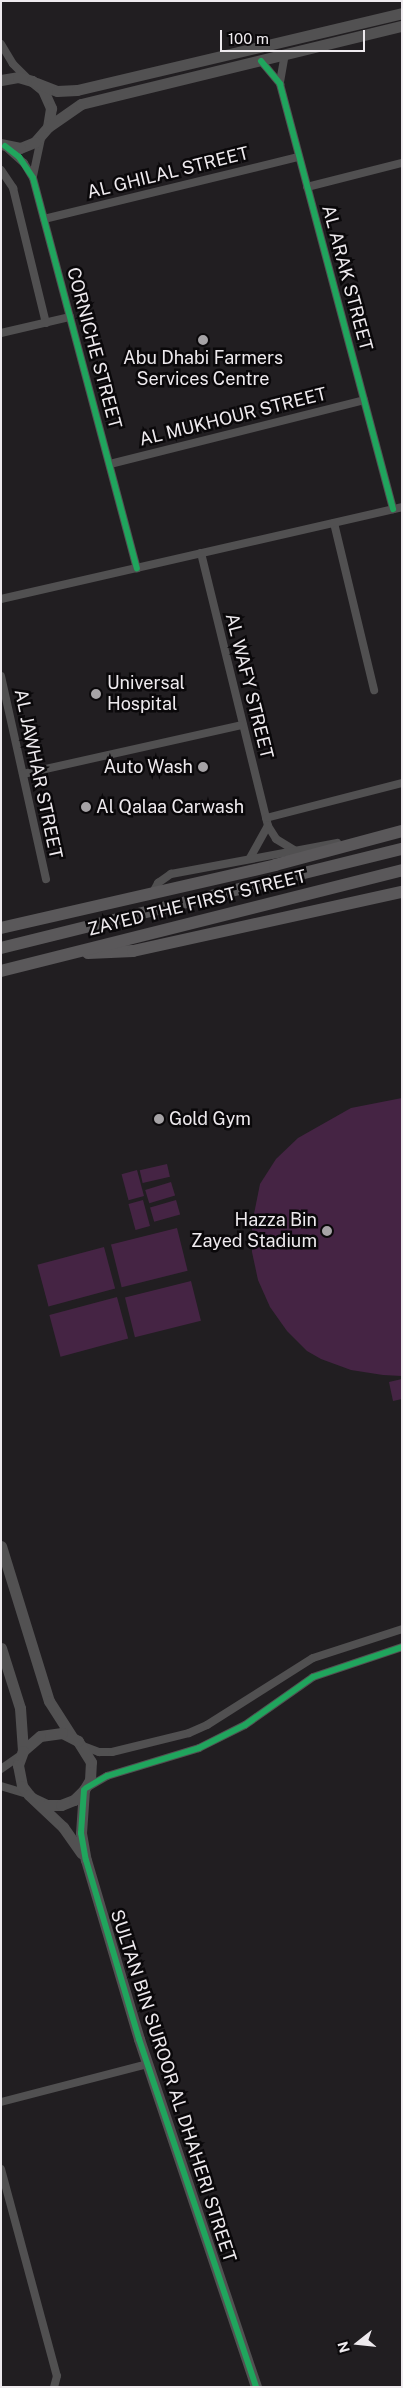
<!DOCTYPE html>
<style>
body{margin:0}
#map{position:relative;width:403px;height:2388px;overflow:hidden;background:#211e21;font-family:"Public Sans",sans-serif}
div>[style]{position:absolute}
.green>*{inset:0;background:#452444;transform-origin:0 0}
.street>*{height:8px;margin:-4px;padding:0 4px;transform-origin:4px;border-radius:4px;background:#515051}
.secondary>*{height:11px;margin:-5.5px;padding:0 5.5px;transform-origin:5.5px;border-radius:5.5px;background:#525152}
.primary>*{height:12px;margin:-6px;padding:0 6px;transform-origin:6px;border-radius:6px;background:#5a585a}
.cycleway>*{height:6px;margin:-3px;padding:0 3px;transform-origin:3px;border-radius:3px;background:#20a55d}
.dots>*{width:14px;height:14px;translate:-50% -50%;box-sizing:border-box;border:2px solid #0a080a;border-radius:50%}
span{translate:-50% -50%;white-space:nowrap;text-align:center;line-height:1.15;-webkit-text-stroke:5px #0a080a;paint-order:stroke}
.street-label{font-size:18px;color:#eeeaee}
.poi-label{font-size:18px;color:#eeeaee}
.left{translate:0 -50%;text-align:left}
.right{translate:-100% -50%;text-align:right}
.frame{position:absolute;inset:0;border:2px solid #eeeaee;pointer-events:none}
.north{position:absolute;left:333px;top:2318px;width:50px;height:50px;-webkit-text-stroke:4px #0a080a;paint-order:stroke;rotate:254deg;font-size:14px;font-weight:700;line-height:20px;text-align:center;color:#eeeaee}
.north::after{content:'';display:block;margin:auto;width:18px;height:22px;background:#eeeaee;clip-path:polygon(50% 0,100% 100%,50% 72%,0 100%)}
.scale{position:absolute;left:220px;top:30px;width:145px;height:22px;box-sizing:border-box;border:2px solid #eeeaee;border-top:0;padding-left:6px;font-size:15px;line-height:18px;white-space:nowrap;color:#eeeaee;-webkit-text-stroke:4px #0a080a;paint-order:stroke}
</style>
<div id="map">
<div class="green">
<i style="clip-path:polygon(402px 1098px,402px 1376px,383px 1375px,351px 1370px,321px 1359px,307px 1351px,287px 1331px,270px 1307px,258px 1280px,252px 1252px,252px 1224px,260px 1184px,276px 1159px,298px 1138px,351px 1108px)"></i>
<i style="left:167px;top:1164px;width:13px;height:28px;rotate:77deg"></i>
<i style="left:137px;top:1170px;width:27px;height:16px;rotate:75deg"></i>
<i style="left:171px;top:1182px;width:14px;height:27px;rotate:73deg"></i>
<i style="left:143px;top:1200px;width:27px;height:15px;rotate:75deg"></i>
<i style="left:176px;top:1200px;width:15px;height:27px;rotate:74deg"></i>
<i style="left:177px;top:1228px;width:44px;height:68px;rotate:76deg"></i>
<i style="left:104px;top:1247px;width:43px;height:69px;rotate:75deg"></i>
<i style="left:191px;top:1281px;width:41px;height:68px;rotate:76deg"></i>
<i style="left:117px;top:1297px;width:43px;height:70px;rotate:75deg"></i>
<i style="clip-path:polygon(402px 1379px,402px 1399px,393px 1401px,389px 1382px)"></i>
</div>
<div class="street">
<i style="left:1px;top:44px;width:23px;rotate:59deg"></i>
<i style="left:13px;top:64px;width:20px;rotate:45deg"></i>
<i style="left:261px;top:61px;width:30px;rotate:50deg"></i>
<i style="left:280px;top:84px;width:440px;rotate:75.1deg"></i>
<i style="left:280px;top:82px;width:27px;rotate:-80deg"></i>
<i style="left:6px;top:147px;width:24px;rotate:42deg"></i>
<i style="left:24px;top:163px;width:17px;rotate:59deg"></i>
<i style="left:33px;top:178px;width:404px;rotate:75.1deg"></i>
<i style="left:1px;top:170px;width:22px;rotate:56deg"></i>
<i style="left:13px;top:188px;width:139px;rotate:76.3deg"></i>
<i style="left:33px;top:176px;width:39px;rotate:-78deg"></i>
<i style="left:307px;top:187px;width:98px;rotate:-14.2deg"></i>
<i style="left:44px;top:219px;width:262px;rotate:-13.7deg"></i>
<i style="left:1px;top:333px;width:71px;rotate:-13.1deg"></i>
<i style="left:110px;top:464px;width:262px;rotate:-14.1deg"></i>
<i style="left:334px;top:523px;width:172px;rotate:76.5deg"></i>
<i style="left:201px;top:553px;width:281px;rotate:76.2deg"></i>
<i style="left:268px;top:826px;width:15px;rotate:58deg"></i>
<i style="left:276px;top:839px;width:21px;rotate:31deg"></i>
<i style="left:1px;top:599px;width:411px;rotate:-12.9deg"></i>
<i style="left:1px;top:676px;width:208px;rotate:77.5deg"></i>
<i style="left:23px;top:774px;width:225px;rotate:-12.6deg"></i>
<i style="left:266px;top:818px;width:140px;rotate:-14.4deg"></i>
<i style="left:250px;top:858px;width:37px;rotate:-61deg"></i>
<i style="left:152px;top:894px;width:13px;rotate:-61deg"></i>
<i style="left:158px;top:883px;width:16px;rotate:-35deg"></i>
<i style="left:171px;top:874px;width:169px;rotate:-10.6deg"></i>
<i style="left:83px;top:1746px;width:17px;rotate:21deg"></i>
<i style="left:99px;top:1752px;width:13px"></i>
<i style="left:112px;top:1752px;width:79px;rotate:-13.9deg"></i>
<i style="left:189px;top:1733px;width:20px;rotate:-24deg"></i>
<i style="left:207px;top:1725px;width:125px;rotate:-32.3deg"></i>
<i style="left:313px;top:1658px;width:94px;rotate:-18deg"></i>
<i style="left:1px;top:1769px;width:24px;rotate:-35deg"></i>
<i style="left:1px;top:1786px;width:28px;rotate:17deg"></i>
<i style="left:88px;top:1787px;width:22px;rotate:-30deg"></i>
<i style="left:107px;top:1776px;width:96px;rotate:-16.9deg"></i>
<i style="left:199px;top:1748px;width:51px;rotate:-26.6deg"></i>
<i style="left:245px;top:1725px;width:83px;rotate:-35.2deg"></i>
<i style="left:313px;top:1677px;width:94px;rotate:-18.6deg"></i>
<i style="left:1px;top:2102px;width:152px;rotate:-14.5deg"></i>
<i style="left:1px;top:2169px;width:214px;rotate:74.9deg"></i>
<i style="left:57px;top:2376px;width:11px;rotate:105deg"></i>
</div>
<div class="secondary">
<i style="left:1px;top:80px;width:17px;rotate:-10deg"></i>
<i style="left:18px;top:77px;width:15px;rotate:16deg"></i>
<i style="left:32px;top:81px;width:14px;rotate:39deg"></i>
<i style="left:43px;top:90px;width:20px;rotate:66deg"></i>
<i style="left:51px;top:108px;width:19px;rotate:99deg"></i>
<i style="left:48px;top:127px;width:20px;rotate:131deg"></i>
<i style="left:35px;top:142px;width:16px;rotate:158deg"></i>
<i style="left:20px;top:148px;width:19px;rotate:-168deg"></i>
<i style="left:36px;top:83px;width:22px;rotate:21deg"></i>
<i style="left:57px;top:91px;width:20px;rotate:-3deg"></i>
<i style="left:77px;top:90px;width:334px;rotate:-13.3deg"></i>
<i style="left:48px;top:127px;width:40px;rotate:-34.9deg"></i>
<i style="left:81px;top:104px;width:330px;rotate:-13.7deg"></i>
<i style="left:1px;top:1546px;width:162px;rotate:72.8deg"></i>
<i style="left:49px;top:1701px;width:43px;rotate:57.4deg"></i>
<i style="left:1px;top:1648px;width:63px;rotate:72.4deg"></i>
<i style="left:20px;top:1708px;width:43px;rotate:86deg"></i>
<i style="left:84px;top:1790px;width:43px;rotate:94deg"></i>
<i style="left:81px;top:1833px;width:27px;rotate:80deg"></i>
<i style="left:86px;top:1860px;width:187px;rotate:73.5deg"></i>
<i style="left:139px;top:2039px;width:367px;rotate:71.4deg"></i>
<i style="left:34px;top:1799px;width:14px;rotate:25deg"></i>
<i style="left:47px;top:1805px;width:14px"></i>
<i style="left:61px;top:1805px;width:14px;rotate:-21deg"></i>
<i style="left:74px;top:1800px;width:14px;rotate:-45deg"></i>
<i style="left:84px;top:1790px;width:12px;rotate:-59deg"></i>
<i style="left:90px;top:1780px;width:18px;rotate:-87deg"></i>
<i style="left:91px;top:1762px;width:25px;rotate:-122deg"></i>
<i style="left:78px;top:1741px;width:18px;rotate:-153deg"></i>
<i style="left:62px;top:1733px;width:22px;rotate:172deg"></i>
<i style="left:40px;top:1736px;width:23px;rotate:139deg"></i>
<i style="left:23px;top:1751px;width:15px;rotate:110deg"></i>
<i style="left:18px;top:1765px;width:21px;rotate:79deg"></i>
<i style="left:22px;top:1786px;width:11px;rotate:52deg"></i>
<i style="left:29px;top:1795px;width:47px;rotate:43.3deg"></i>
<i style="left:63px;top:1827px;width:32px;rotate:55deg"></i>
</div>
<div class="primary">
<i style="left:1px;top:928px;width:281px;rotate:-12.9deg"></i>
<i style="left:275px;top:865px;width:131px;rotate:-15deg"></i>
<i style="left:1px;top:948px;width:413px;rotate:-13.9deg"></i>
<i style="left:88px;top:953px;width:45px;rotate:-2.5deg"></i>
<i style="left:133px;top:951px;width:275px;rotate:-12.4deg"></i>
<i style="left:1px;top:971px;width:414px;rotate:-14.1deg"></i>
</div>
<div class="cycleway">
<i style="left:261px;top:61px;width:30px;rotate:50deg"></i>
<i style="left:280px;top:84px;width:440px;rotate:75.1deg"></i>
<i style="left:5px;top:146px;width:18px;rotate:38deg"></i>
<i style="left:19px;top:157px;width:25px;rotate:56deg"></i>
<i style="left:33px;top:178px;width:404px;rotate:75.1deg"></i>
<i style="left:86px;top:1788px;width:24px;rotate:-30deg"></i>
<i style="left:107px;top:1776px;width:96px;rotate:-16.9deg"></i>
<i style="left:199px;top:1748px;width:51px;rotate:-26.6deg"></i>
<i style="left:245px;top:1725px;width:83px;rotate:-35.2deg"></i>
<i style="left:313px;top:1677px;width:94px;rotate:-18.6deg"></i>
<i style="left:84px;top:1790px;width:43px;rotate:94deg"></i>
<i style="left:81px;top:1833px;width:27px;rotate:80deg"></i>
<i style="left:86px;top:1860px;width:187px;rotate:73.5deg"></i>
<i style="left:139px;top:2039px;width:367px;rotate:71.4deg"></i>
</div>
<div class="dots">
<i style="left:203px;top:340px;background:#a6a3a6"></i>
<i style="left:96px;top:694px;background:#a6a3a6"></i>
<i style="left:203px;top:767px;background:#a6a3a6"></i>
<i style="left:86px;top:807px;background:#a6a3a6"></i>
<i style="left:159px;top:1119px;background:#a6a3a6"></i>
<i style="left:327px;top:1231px;background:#a6a3a6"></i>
</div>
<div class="street-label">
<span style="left:168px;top:173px;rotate:-14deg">AL GHILAL STREET</span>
<span style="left:347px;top:278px;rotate:75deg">AL ARAK STREET</span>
<span style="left:94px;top:348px;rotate:75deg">CORNICHE STREET</span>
<span style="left:233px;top:417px;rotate:-14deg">AL MUKHOUR STREET</span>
<span style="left:249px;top:686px;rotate:76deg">AL WAFY STREET</span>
<span style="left:38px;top:774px;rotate:78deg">AL JAWHAR STREET</span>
<span style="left:197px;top:903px;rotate:-14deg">ZAYED THE FIRST STREET</span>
<span style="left:173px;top:2086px;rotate:72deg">SULTAN BIN SUROOR AL DHAHERI STREET</span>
</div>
<div class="poi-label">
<span style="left:203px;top:369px">Abu Dhabi Farmers<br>Services Centre</span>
<span class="left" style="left:107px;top:694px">Universal<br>Hospital</span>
<span class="right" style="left:193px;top:767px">Auto Wash</span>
<span class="left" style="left:96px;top:807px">Al Qalaa Carwash</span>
<span class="left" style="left:169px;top:1119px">Gold Gym</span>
<span class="right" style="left:317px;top:1231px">Hazza Bin<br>Zayed Stadium</span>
</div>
<div class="frame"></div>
<div class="north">N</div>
<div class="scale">100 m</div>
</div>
